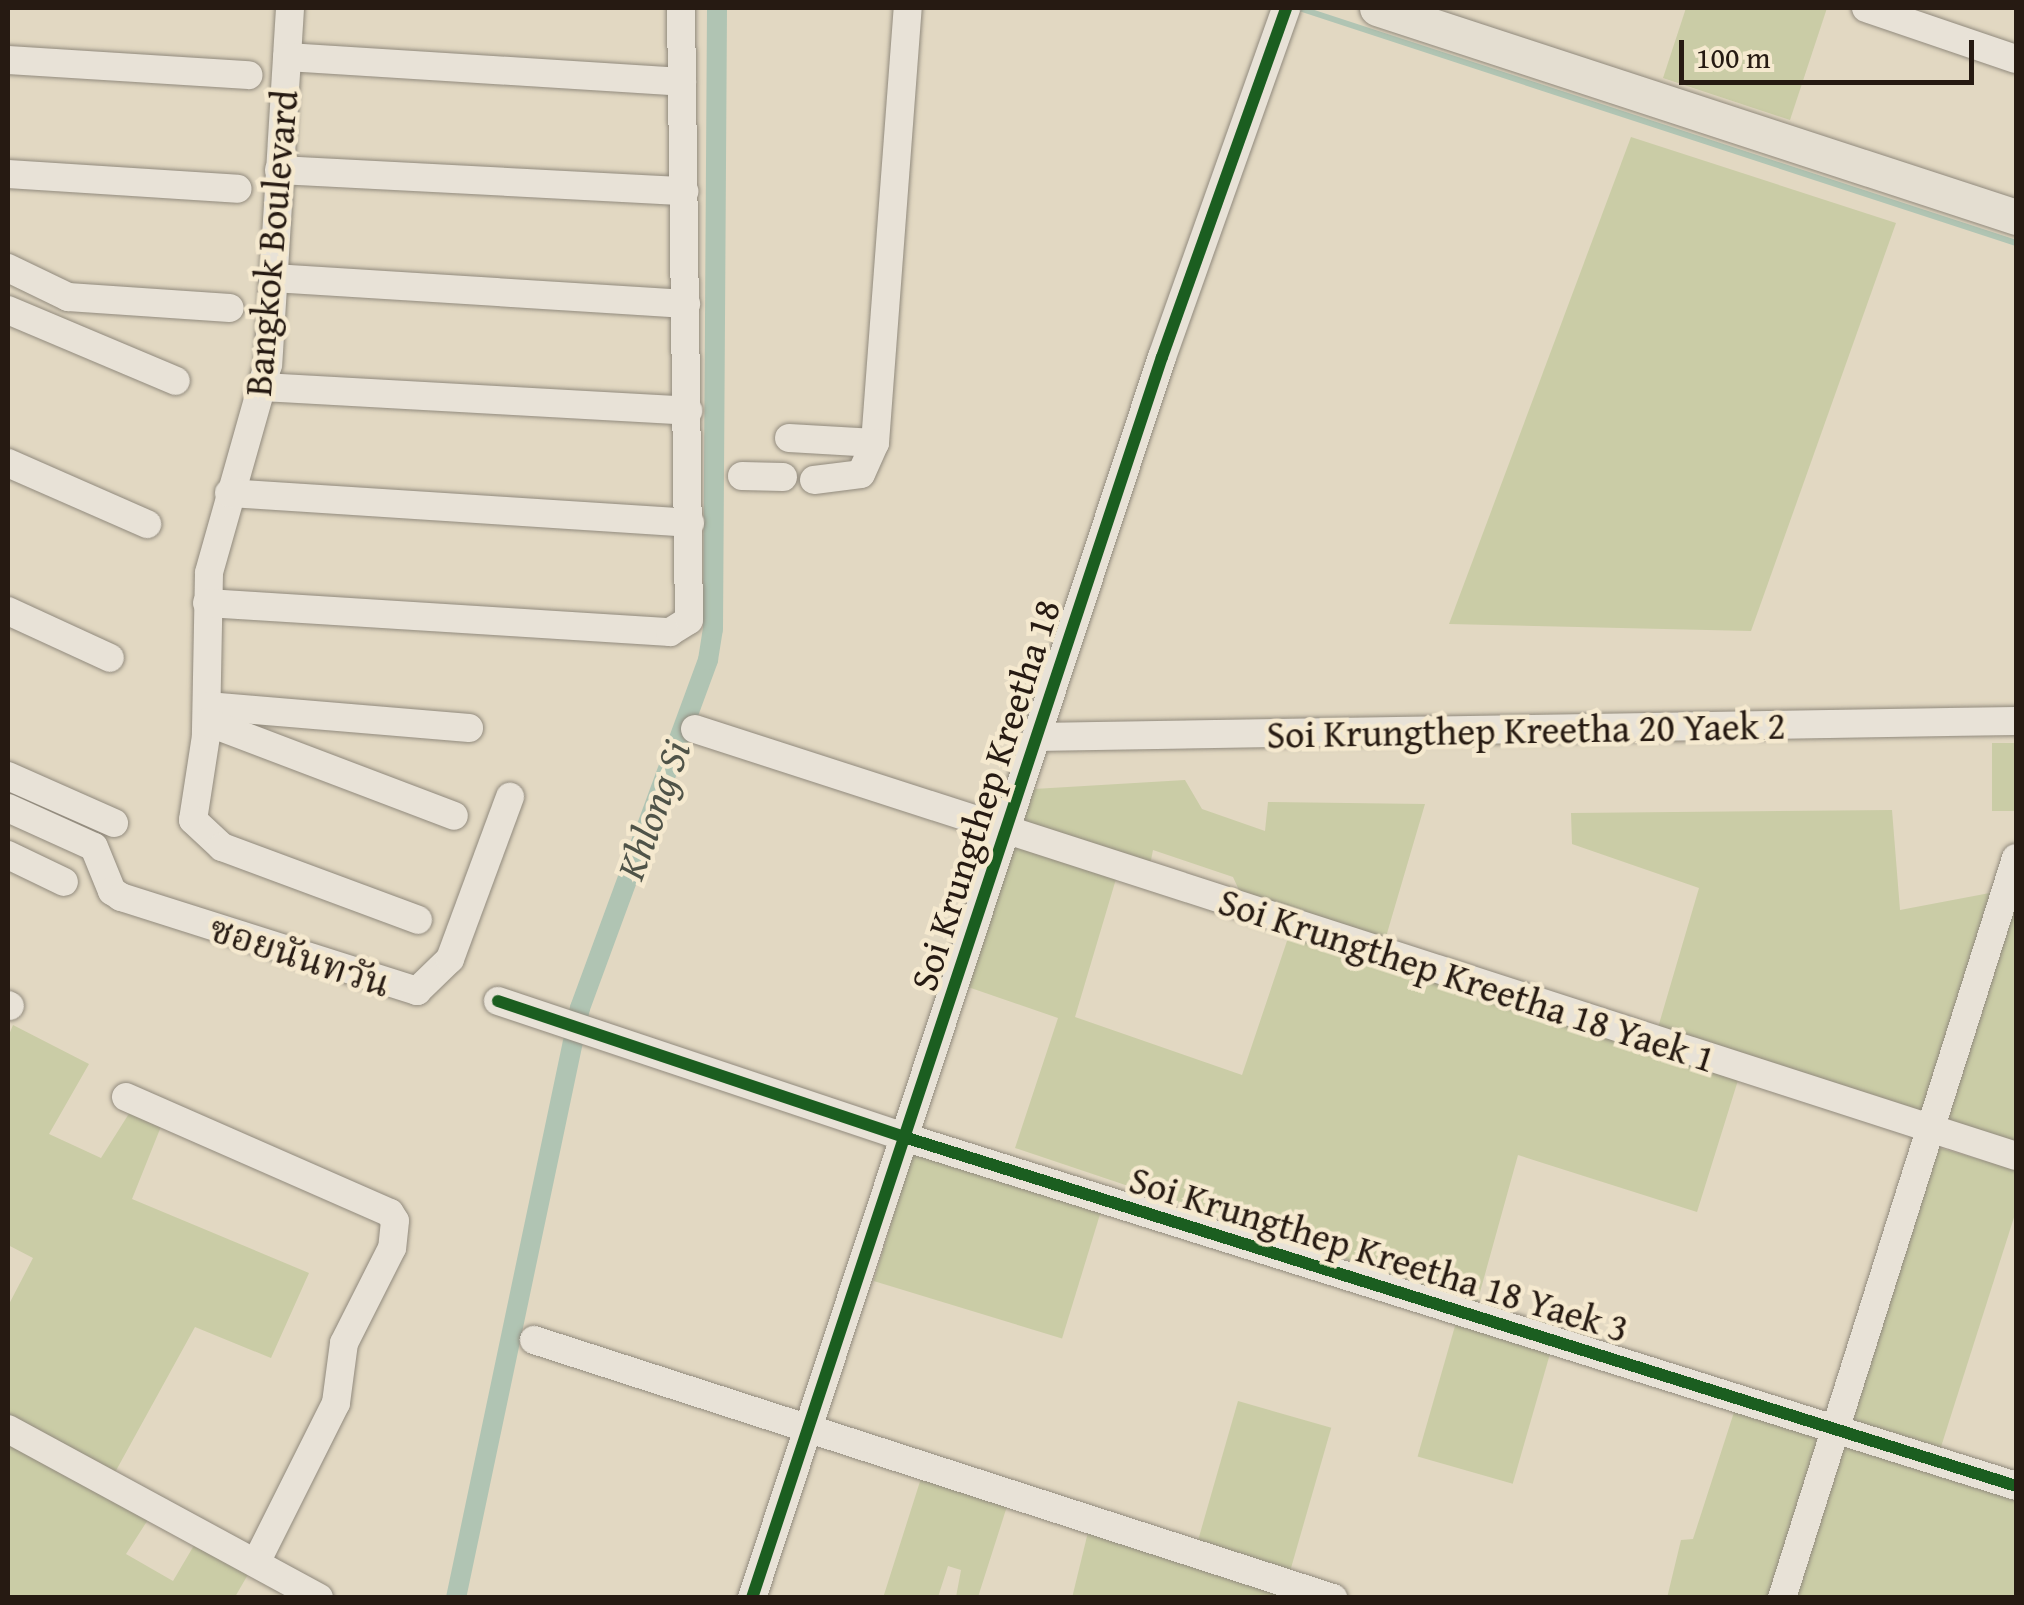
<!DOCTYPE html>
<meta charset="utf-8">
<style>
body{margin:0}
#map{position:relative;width:2024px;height:1605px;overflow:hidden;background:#e2d8c2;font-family:"Gentium Book Plus","Noto Serif Thai",serif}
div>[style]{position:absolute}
.green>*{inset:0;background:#cacca6;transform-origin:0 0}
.stream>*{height:6px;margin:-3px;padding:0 3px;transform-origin:3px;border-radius:3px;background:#b0c4b3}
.canal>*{height:20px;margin:-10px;padding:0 10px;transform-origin:10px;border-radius:10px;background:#b0c4b3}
.roads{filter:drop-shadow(0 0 2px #918a7d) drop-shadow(0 0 2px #918a7d)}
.minor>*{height:28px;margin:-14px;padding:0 14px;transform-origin:14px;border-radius:14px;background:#e8e2d7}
.major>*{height:35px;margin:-17.5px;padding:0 17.5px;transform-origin:17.5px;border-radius:17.5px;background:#e4ded1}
.cycleway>*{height:12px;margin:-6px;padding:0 6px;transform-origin:6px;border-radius:6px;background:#1b5e20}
span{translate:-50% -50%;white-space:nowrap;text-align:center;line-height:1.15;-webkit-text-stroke:9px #f5e9cf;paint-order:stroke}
.street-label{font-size:38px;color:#261a12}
.water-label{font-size:40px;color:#4f5348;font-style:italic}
.frame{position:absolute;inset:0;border:10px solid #261a12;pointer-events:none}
.scale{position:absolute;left:1679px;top:40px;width:295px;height:45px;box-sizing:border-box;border:5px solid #261a12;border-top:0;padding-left:12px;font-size:30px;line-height:35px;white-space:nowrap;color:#261a12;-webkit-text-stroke:8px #f5e9cf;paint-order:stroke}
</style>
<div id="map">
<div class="green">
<i style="clip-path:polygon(1686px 8px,1827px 8px,1790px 120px,1663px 78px)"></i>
<i style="clip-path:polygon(1631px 137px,1896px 223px,1751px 631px,1449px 624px)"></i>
<i style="left:1992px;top:743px;width:24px;height:68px"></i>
<i style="clip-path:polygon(1185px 780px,1202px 809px,1265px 831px,1268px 802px,1425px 804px,1383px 947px,1244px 901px,1233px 877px,1153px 850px,1149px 870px,1018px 829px,1034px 789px)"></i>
<i style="clip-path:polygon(1892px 810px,1900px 910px,1995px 892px,1929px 1102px,1916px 1115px,1657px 1031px,1699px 888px,1572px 844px,1571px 813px)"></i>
<i style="clip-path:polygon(1013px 842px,1116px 879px,1075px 1017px,1242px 1075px,1290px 932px,1739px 1077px,1697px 1212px,1518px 1155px,1477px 1303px,1015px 1148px,1058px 1018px,968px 987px)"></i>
<i style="clip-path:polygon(2016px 884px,2016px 1143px,1941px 1121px)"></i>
<i style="clip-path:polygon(13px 1025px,89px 1064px,49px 1134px,101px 1158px,130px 1112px,162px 1124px,132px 1199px,309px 1273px,271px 1358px,195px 1327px,113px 1476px,8px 1418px,8px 1306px,33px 1258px,8px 1245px,8px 1037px)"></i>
<i style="clip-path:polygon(1937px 1147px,2016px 1170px,2016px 1211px,1940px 1450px,1848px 1422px)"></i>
<i style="left:914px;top:1149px;width:197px;height:138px;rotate:17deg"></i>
<i style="left:1457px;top:1319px;width:99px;height:143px;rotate:16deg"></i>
<i style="left:1238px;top:1401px;width:97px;height:148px;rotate:16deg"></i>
<i style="clip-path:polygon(1736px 1406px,1814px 1429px,1823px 1444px,1774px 1597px,1667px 1598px,1681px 1540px,1693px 1539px)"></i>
<i style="clip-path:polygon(1841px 1438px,2016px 1491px,2016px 1597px,1791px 1598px)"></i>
<i style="clip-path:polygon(8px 1440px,151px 1515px,126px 1554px,173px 1581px,196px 1542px,250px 1571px,235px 1597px,8px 1597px)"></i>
<i style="clip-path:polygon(923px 1472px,1009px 1500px,978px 1597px,956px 1597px,961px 1570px,948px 1566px,938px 1597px,883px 1598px)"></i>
<i style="clip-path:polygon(1089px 1528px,1314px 1598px,1072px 1598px)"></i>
</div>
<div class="stream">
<i style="left:1299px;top:8px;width:755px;rotate:18.15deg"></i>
</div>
<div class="canal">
<i style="left:456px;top:1598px;width:603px;rotate:-78.13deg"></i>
<i style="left:580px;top:1008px;width:371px;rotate:-69.8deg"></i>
<i style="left:708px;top:660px;width:31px;rotate:-81deg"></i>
<i style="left:713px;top:629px;width:621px;rotate:-89.63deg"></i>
</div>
<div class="roads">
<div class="minor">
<i style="left:290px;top:8px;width:357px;rotate:93.5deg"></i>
<i style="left:268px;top:364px;width:217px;rotate:105.8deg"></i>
<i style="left:209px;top:573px;width:163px;rotate:91.1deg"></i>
<i style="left:206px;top:736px;width:85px;rotate:98.8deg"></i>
<i style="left:193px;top:820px;width:40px;rotate:43deg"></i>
<i style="left:222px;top:847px;width:209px;rotate:20.4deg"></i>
<i style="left:1866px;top:8px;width:158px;rotate:18.8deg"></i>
<i style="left:287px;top:57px;width:396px;rotate:3.6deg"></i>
<i style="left:8px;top:60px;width:241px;rotate:3.6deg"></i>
<i style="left:279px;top:170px;width:406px;rotate:3deg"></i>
<i style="left:8px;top:174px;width:230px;rotate:3.7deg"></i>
<i style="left:8px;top:268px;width:67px;rotate:25.8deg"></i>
<i style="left:68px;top:297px;width:162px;rotate:3.9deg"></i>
<i style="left:273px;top:278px;width:414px;rotate:3.6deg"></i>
<i style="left:8px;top:310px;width:182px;rotate:22.9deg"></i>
<i style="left:263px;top:387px;width:426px;rotate:3.2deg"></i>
<i style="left:789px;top:438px;width:86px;rotate:3.3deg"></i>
<i style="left:875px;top:443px;width:436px;rotate:-85.7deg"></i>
<i style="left:8px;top:463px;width:152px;rotate:23.7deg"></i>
<i style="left:742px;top:476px;width:41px;rotate:1.4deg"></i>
<i style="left:814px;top:480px;width:47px;rotate:-7.3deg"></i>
<i style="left:861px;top:474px;width:34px;rotate:-66deg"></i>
<i style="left:229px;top:493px;width:462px;rotate:3.7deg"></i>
<i style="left:207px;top:603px;width:464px;rotate:3.6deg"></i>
<i style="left:670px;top:632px;width:22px;rotate:-32deg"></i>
<i style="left:689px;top:620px;width:612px;rotate:-90.75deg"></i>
<i style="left:8px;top:611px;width:112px;rotate:24.7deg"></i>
<i style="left:207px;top:706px;width:263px;rotate:4.8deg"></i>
<i style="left:207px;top:722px;width:264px;rotate:20.8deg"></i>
<i style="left:695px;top:729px;width:1388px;rotate:17.91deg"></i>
<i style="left:1036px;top:737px;width:980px;rotate:-0.94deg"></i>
<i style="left:8px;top:776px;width:116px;rotate:23.9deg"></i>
<i style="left:8px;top:808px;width:94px;rotate:24.4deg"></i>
<i style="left:94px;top:847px;width:48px;rotate:67.8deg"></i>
<i style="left:112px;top:891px;width:11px;rotate:34deg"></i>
<i style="left:121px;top:897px;width:311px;rotate:17.6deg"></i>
<i style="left:417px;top:991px;width:46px;rotate:-44.1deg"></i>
<i style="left:450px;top:959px;width:173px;rotate:-69.7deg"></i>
<i style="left:8px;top:855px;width:62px;rotate:25.7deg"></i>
<i style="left:498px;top:1001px;width:428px;rotate:18.5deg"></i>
<i style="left:904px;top:1137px;width:1165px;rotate:17.42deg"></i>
<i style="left:8px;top:1005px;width:2px;rotate:27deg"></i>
<i style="left:126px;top:1097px;width:288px;rotate:23.7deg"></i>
<i style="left:390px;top:1213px;width:9px;rotate:58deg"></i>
<i style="left:395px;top:1221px;width:27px;rotate:96deg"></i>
<i style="left:392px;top:1248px;width:106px;rotate:116.8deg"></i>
<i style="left:344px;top:1343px;width:61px;rotate:97.6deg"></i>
<i style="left:336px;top:1403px;width:179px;rotate:116.6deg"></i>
<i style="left:534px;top:1340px;width:840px;rotate:17.9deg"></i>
<i style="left:8px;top:1429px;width:354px;rotate:28.5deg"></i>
<i style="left:752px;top:1598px;width:1307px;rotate:-71.72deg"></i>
<i style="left:1162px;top:357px;width:370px;rotate:-70.4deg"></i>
<i style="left:1782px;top:1598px;width:776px;rotate:-72.45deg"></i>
</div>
<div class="major">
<i style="left:1377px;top:8px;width:672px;rotate:18.11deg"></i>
</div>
</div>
<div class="cycleway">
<i style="left:498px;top:1001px;width:428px;rotate:18.5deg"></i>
<i style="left:904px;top:1137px;width:1165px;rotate:17.42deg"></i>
<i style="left:752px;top:1598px;width:1307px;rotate:-71.72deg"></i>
<i style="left:1162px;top:357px;width:370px;rotate:-70.4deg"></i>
</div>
<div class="street-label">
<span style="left:271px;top:243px;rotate:-85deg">Bangkok Boulevard</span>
<span style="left:1526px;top:730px;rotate:-1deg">Soi Krungthep Kreetha 20 Yaek 2</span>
<span style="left:985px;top:795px;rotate:-72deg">Soi Krungthep Kreetha 18</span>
<span style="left:300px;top:956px;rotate:18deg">ซอยนันทวัน</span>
<span style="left:1467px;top:980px;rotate:18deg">Soi Krungthep Kreetha 18 Yaek 1</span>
<span style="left:1379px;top:1254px;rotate:17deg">Soi Krungthep Kreetha 18 Yaek 3</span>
</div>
<div class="water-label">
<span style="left:653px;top:810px;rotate:-70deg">Khlong Si</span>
</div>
<div class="frame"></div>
<div class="scale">100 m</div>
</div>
